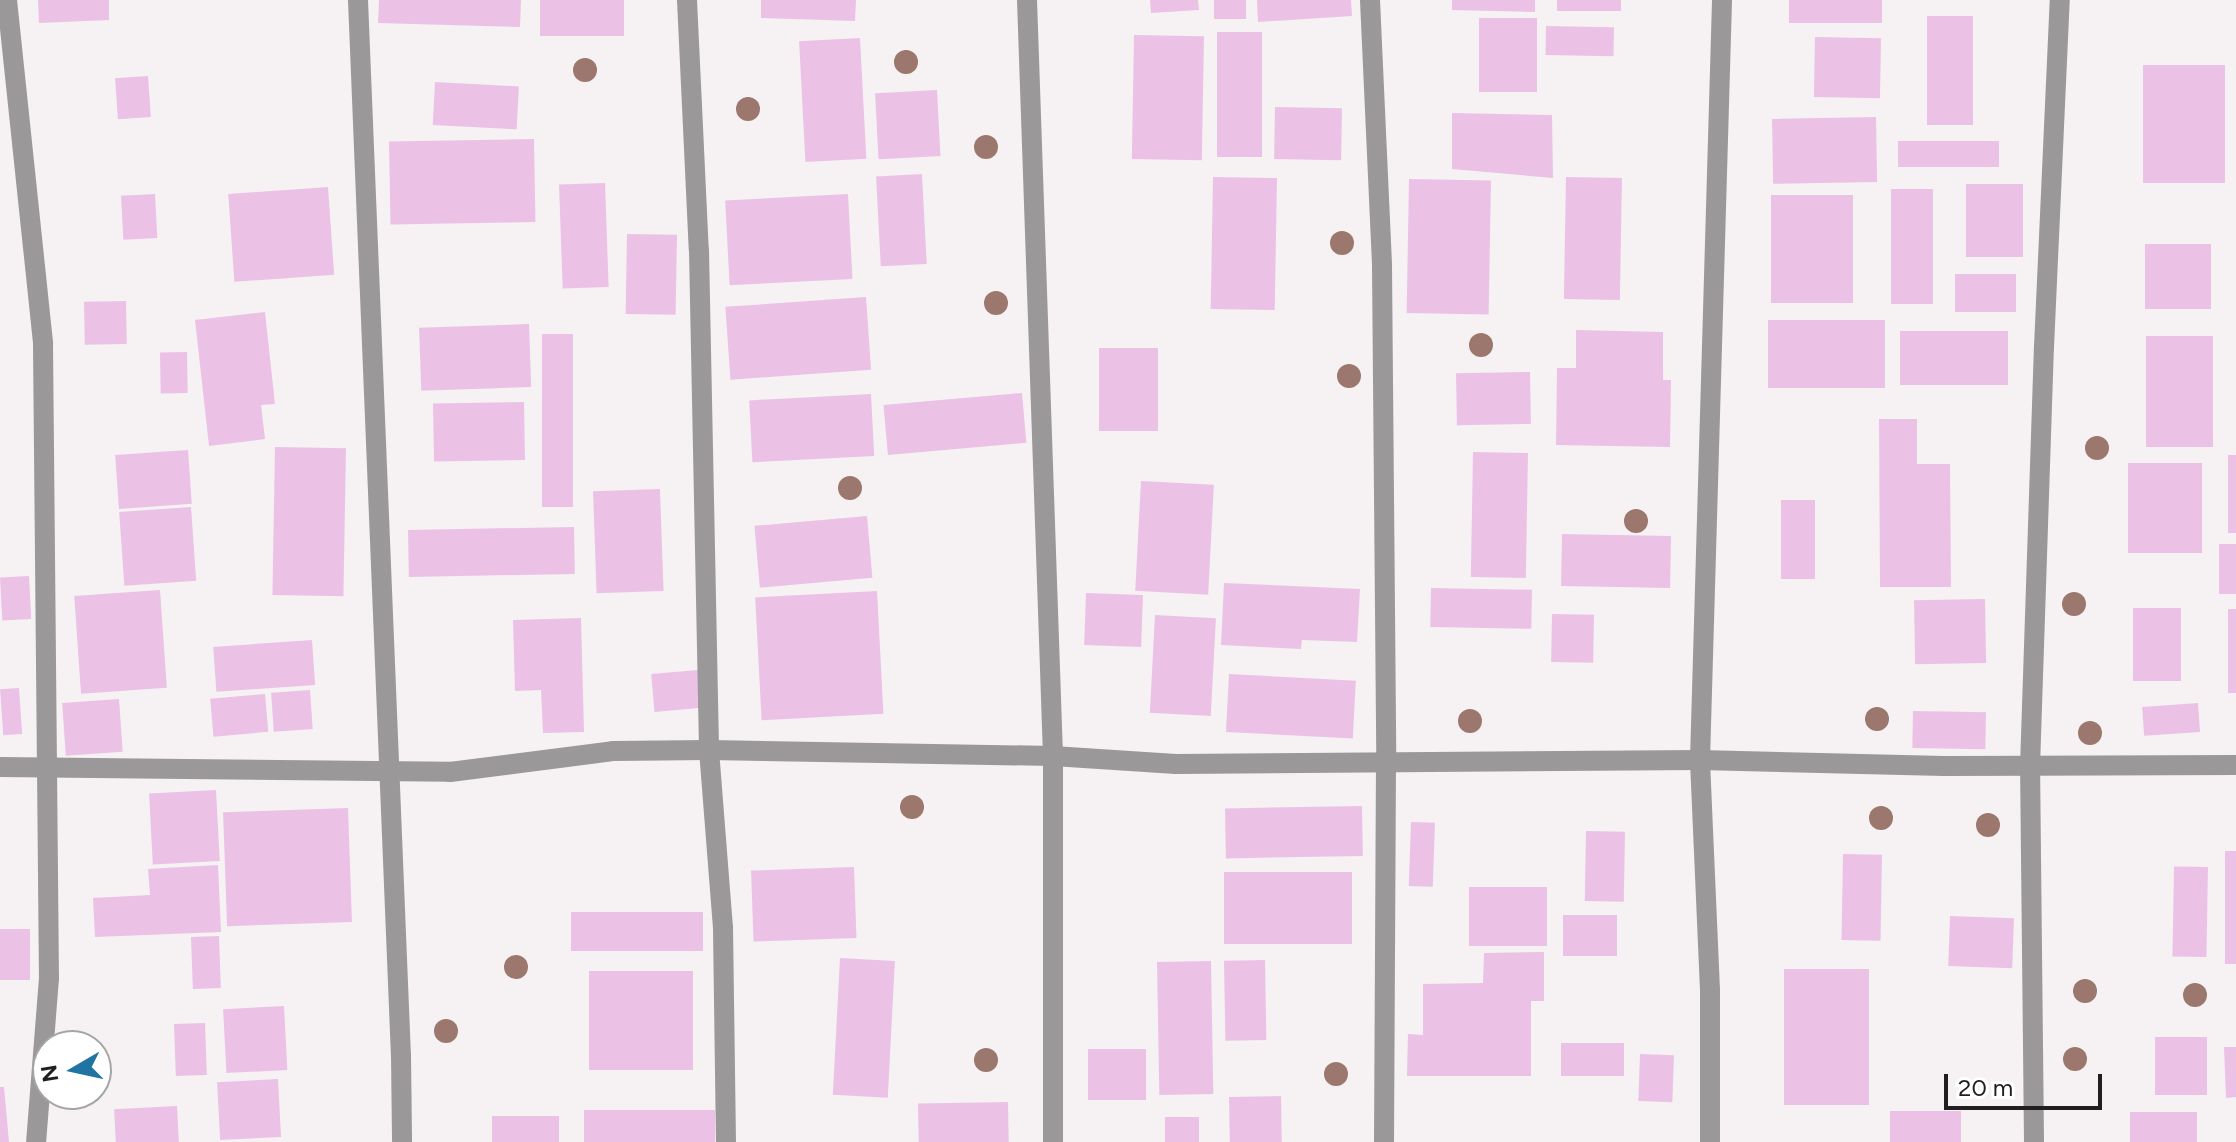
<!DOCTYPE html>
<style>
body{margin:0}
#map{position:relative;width:2236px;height:1142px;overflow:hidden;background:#f6f1f3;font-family:Figtree,sans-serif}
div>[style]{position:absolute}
.building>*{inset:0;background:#ebc2e6;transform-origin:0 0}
.minor>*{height:20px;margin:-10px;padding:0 10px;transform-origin:10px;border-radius:10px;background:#9a9898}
.trees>*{width:24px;height:24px;margin:-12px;border-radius:50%;background:#9b776d}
span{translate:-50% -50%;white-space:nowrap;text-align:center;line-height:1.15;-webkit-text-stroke:8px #fff;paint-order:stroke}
.north{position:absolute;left:32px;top:1030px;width:80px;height:80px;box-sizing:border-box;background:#fff;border:2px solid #a6a5a5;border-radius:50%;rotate:261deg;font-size:22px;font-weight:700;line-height:32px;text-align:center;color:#201e1f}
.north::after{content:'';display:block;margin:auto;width:28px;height:36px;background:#2074a4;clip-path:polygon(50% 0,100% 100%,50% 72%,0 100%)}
.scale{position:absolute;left:1944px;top:1074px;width:158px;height:36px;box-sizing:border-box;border:4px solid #201e1f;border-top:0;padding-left:10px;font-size:24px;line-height:28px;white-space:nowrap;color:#201e1f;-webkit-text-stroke:6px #fff;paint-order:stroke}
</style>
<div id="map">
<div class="building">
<i style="clip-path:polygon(38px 0,109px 0,109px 20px,39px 23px)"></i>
<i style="clip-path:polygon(379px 0,521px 0,520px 27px,378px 23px)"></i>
<i style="left:540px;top:0;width:84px;height:36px"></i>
<i style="clip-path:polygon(761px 0,856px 0,855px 21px,761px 18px)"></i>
<i style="clip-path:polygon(1150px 0,1198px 0,1199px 10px,1151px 13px)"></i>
<i style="left:1214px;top:0;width:32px;height:19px"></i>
<i style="clip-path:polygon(1257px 0,1351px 0,1352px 16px,1258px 22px)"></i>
<i style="clip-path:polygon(1452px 0,1535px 0,1535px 12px,1452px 10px)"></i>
<i style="left:1557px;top:0;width:64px;height:11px"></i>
<i style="left:1789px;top:0;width:93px;height:23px"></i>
<i style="left:1927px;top:16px;width:46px;height:109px"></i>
<i style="left:1479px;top:18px;width:58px;height:74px"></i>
<i style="left:1546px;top:26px;width:68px;height:29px;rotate:1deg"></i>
<i style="left:1217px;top:32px;width:45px;height:125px"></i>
<i style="left:1134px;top:35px;width:70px;height:124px;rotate:1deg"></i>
<i style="left:1815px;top:37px;width:66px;height:60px;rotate:1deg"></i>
<i style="left:860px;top:38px;width:121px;height:61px;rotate:87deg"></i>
<i style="left:2143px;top:65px;width:82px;height:118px"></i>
<i style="left:148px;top:76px;width:41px;height:33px;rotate:86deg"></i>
<i style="left:435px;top:82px;width:84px;height:43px;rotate:3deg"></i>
<i style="left:937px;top:90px;width:66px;height:62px;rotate:87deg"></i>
<i style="left:1275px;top:107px;width:67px;height:52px;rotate:1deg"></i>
<i style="clip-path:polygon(1452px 113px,1552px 115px,1553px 178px,1452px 169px)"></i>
<i style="left:1876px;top:117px;width:65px;height:104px;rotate:89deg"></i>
<i style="left:534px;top:139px;width:83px;height:145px;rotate:89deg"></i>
<i style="left:1898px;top:141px;width:101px;height:26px"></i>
<i style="left:922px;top:174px;width:90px;height:46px;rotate:87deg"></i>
<i style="left:1213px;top:177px;width:64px;height:132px;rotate:1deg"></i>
<i style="left:1566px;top:177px;width:56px;height:122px;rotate:1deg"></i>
<i style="left:1409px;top:179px;width:82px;height:134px;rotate:1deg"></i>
<i style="left:605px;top:183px;width:104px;height:46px;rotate:88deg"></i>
<i style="left:1966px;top:184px;width:57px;height:73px"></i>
<i style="left:328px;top:187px;width:88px;height:100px;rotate:86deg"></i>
<i style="left:1891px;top:189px;width:42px;height:115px"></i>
<i style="left:155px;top:194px;width:44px;height:34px;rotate:87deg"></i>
<i style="left:848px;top:194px;width:85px;height:123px;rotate:87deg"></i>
<i style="left:1771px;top:195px;width:82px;height:108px"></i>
<i style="left:627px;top:234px;width:50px;height:80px;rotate:1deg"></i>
<i style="left:2145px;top:244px;width:66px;height:65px"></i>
<i style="left:1955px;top:274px;width:61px;height:38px"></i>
<i style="left:866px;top:297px;width:73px;height:141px;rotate:86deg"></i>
<i style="left:126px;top:301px;width:43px;height:42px;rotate:89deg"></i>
<i style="clip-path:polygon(265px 312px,275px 404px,261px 405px,265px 439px,209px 446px,195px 320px)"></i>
<i style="left:1768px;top:320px;width:117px;height:68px"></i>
<i style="left:529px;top:324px;width:63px;height:110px;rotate:88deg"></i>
<i style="clip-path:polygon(1576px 330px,1663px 332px,1663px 380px,1671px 380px,1670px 447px,1556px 445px,1557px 368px,1576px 368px)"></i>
<i style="left:1900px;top:331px;width:108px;height:54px"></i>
<i style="left:542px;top:334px;width:31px;height:173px"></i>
<i style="left:2213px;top:336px;width:111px;height:67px;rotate:90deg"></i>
<i style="left:1099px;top:348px;width:59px;height:83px"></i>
<i style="left:187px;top:352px;width:41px;height:27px;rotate:89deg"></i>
<i style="left:1530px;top:372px;width:52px;height:74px;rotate:89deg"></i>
<i style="left:1022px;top:393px;width:50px;height:139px;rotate:85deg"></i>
<i style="left:871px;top:394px;width:62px;height:122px;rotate:87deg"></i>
<i style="left:524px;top:402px;width:58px;height:91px;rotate:89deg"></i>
<i style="clip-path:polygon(1879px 419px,1917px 419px,1917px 464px,1950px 464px,1951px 587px,1880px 587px)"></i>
<i style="left:275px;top:447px;width:71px;height:148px;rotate:1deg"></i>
<i style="left:188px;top:450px;width:54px;height:73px;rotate:86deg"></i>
<i style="left:1473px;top:452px;width:55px;height:125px;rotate:1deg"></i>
<i style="left:2228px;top:455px;width:8px;height:78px"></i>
<i style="left:2128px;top:463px;width:74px;height:90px"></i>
<i style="left:1141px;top:481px;width:73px;height:110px;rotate:3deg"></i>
<i style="left:660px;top:489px;width:102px;height:67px;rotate:88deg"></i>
<i style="left:1781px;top:500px;width:34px;height:79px"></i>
<i style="left:191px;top:507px;width:74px;height:72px;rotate:86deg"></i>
<i style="left:867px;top:516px;width:62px;height:113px;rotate:85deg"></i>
<i style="left:574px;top:527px;width:47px;height:166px;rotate:89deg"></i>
<i style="left:1562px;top:534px;width:109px;height:52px;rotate:1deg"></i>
<i style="left:2219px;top:544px;width:17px;height:50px"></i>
<i style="left:29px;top:576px;width:43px;height:29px;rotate:87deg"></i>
<i style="clip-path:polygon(1224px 583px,1360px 589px,1357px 642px,1302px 640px,1301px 649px,1221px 645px)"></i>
<i style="left:1431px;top:588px;width:101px;height:39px;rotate:1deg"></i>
<i style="left:160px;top:590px;width:98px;height:86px;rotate:86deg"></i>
<i style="left:877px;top:591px;width:123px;height:122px;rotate:87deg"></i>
<i style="left:1086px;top:593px;width:57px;height:52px;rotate:2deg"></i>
<i style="left:1985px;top:599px;width:64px;height:71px;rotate:89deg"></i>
<i style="left:2133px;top:608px;width:48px;height:73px"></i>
<i style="left:2228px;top:609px;width:8px;height:84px"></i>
<i style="left:1552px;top:614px;width:42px;height:48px;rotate:1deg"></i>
<i style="left:1155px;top:615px;width:61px;height:98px;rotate:3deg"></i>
<i style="clip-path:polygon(581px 618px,584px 732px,543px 733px,541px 690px,515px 691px,513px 620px)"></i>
<i style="left:312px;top:640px;width:45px;height:99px;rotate:86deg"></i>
<i style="left:698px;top:670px;width:38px;height:47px;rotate:85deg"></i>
<i style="left:1229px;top:674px;width:127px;height:58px;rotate:3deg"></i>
<i style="left:19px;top:688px;width:46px;height:19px;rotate:86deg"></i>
<i style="left:310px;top:690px;width:39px;height:39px;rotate:86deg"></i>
<i style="left:265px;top:694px;width:38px;height:55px;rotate:85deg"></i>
<i style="left:119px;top:699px;width:53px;height:57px;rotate:86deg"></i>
<i style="left:2198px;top:703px;width:29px;height:56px;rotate:86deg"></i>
<i style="left:1913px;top:711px;width:73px;height:37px;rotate:1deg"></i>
<i style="left:216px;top:790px;width:71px;height:67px;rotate:87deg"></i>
<i style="left:1362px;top:806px;width:50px;height:137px;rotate:89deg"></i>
<i style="left:348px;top:808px;width:114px;height:125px;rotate:88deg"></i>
<i style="left:1411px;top:822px;width:24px;height:64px;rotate:2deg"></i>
<i style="left:1586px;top:831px;width:39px;height:70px;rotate:1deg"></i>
<i style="left:2225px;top:851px;width:11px;height:113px"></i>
<i style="left:1843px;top:854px;width:39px;height:86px;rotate:1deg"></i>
<i style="clip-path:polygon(218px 865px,221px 932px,95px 937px,93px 898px,150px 895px,148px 869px)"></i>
<i style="left:854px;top:867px;width:71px;height:103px;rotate:88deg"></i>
<i style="left:2208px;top:867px;width:90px;height:34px;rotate:91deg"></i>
<i style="left:1224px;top:872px;width:128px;height:72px"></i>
<i style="left:1469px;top:887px;width:78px;height:59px"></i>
<i style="left:703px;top:912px;width:39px;height:132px;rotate:90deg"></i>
<i style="left:1563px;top:915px;width:54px;height:41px"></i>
<i style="left:1950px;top:916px;width:64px;height:50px;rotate:2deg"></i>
<i style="left:30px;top:929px;width:51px;height:30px;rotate:90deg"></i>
<i style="left:219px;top:936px;width:52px;height:28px;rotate:88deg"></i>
<i style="clip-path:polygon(1544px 952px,1544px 1001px,1531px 1001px,1531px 1076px,1407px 1076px,1408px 1034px,1423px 1035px,1423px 984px,1483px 983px,1484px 953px)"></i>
<i style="left:840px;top:958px;width:55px;height:137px;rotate:3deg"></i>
<i style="left:1265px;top:960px;width:80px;height:41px;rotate:89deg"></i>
<i style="left:1211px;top:961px;width:133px;height:54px;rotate:89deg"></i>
<i style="left:1784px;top:969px;width:85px;height:136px"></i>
<i style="left:589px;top:971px;width:104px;height:99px"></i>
<i style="left:284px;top:1006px;width:64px;height:61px;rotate:87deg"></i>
<i style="left:205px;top:1023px;width:52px;height:31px;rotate:88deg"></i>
<i style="left:2155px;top:1037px;width:52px;height:58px"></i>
<i style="left:1561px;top:1043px;width:63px;height:33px"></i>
<i style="clip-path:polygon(2224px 1047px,2236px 1047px,2236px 1097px,2226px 1098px)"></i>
<i style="left:1088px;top:1049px;width:58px;height:51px"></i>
<i style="left:1640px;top:1054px;width:34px;height:47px;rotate:2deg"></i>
<i style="left:278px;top:1079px;width:58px;height:61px;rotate:87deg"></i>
<i style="clip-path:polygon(0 1087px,4px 1087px,9px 1142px,0 1142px)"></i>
<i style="left:1281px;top:1096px;width:46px;height:52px;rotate:89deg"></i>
<i style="left:1008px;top:1102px;width:40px;height:90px;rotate:89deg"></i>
<i style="left:177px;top:1106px;width:36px;height:63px;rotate:87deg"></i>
<i style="left:584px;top:1110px;width:131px;height:32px"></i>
<i style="left:1961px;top:1111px;width:31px;height:71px;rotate:90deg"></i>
<i style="left:2130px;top:1112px;width:67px;height:30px"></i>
<i style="left:559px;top:1116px;width:26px;height:67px;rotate:90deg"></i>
<i style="left:1199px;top:1117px;width:25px;height:34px;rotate:90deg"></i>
</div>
<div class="minor">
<i style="left:7px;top:0;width:346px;rotate:84deg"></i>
<i style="left:43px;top:344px;width:634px;rotate:89.46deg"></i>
<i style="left:49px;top:978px;width:165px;rotate:94.5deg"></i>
<i style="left:358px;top:0;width:1057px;rotate:87.67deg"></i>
<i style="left:401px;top:1056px;width:86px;rotate:89.3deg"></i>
<i style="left:687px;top:0;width:250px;rotate:87.3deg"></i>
<i style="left:699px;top:250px;width:500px;rotate:88.85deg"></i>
<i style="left:709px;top:750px;width:179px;rotate:85.5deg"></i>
<i style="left:723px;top:928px;width:214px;rotate:89.2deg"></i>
<i style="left:1027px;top:0;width:756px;rotate:88.03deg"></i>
<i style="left:1053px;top:756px;width:386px;rotate:90deg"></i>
<i style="left:1370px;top:0;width:266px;rotate:87.4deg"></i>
<i style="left:1382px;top:266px;width:496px;rotate:89.5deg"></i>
<i style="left:1386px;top:762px;width:380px;rotate:90.3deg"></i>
<i style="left:0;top:767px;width:450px;rotate:0.6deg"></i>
<i style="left:450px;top:772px;width:164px;rotate:-7.3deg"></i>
<i style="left:613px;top:751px;width:96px;rotate:-0.6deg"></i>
<i style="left:709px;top:750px;width:344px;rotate:1deg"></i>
<i style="left:1053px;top:756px;width:123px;rotate:3.7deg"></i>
<i style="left:1176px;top:764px;width:524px;rotate:-0.44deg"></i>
<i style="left:1700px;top:760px;width:244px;rotate:1.4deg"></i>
<i style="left:1944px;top:766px;width:292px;rotate:-0.2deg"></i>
<i style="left:1710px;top:1142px;width:152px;rotate:-90deg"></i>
<i style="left:1710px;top:990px;width:230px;rotate:-92.5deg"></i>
<i style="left:1700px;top:760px;width:760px;rotate:-88.34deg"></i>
<i style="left:2034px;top:1142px;width:375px;rotate:-90.6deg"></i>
<i style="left:2030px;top:767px;width:420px;rotate:-88.1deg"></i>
<i style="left:2044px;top:347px;width:347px;rotate:-87.4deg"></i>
</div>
<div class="trees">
<i style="left:906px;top:62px"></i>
<i style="left:585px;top:70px"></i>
<i style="left:748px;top:109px"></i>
<i style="left:986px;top:147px"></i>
<i style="left:1342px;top:243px"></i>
<i style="left:996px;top:303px"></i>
<i style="left:1481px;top:345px"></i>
<i style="left:1349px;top:376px"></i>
<i style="left:2097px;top:448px"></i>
<i style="left:850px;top:488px"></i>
<i style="left:1636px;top:521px"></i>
<i style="left:2074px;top:604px"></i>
<i style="left:1877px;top:719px"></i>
<i style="left:1470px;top:721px"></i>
<i style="left:2090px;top:733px"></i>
<i style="left:912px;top:807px"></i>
<i style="left:1881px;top:818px"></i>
<i style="left:1988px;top:825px"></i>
<i style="left:516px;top:967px"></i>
<i style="left:2085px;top:991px"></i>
<i style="left:2195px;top:995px"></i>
<i style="left:446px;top:1031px"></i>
<i style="left:2075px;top:1059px"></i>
<i style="left:986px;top:1060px"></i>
<i style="left:1336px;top:1074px"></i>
</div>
<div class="north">N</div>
<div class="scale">20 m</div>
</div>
